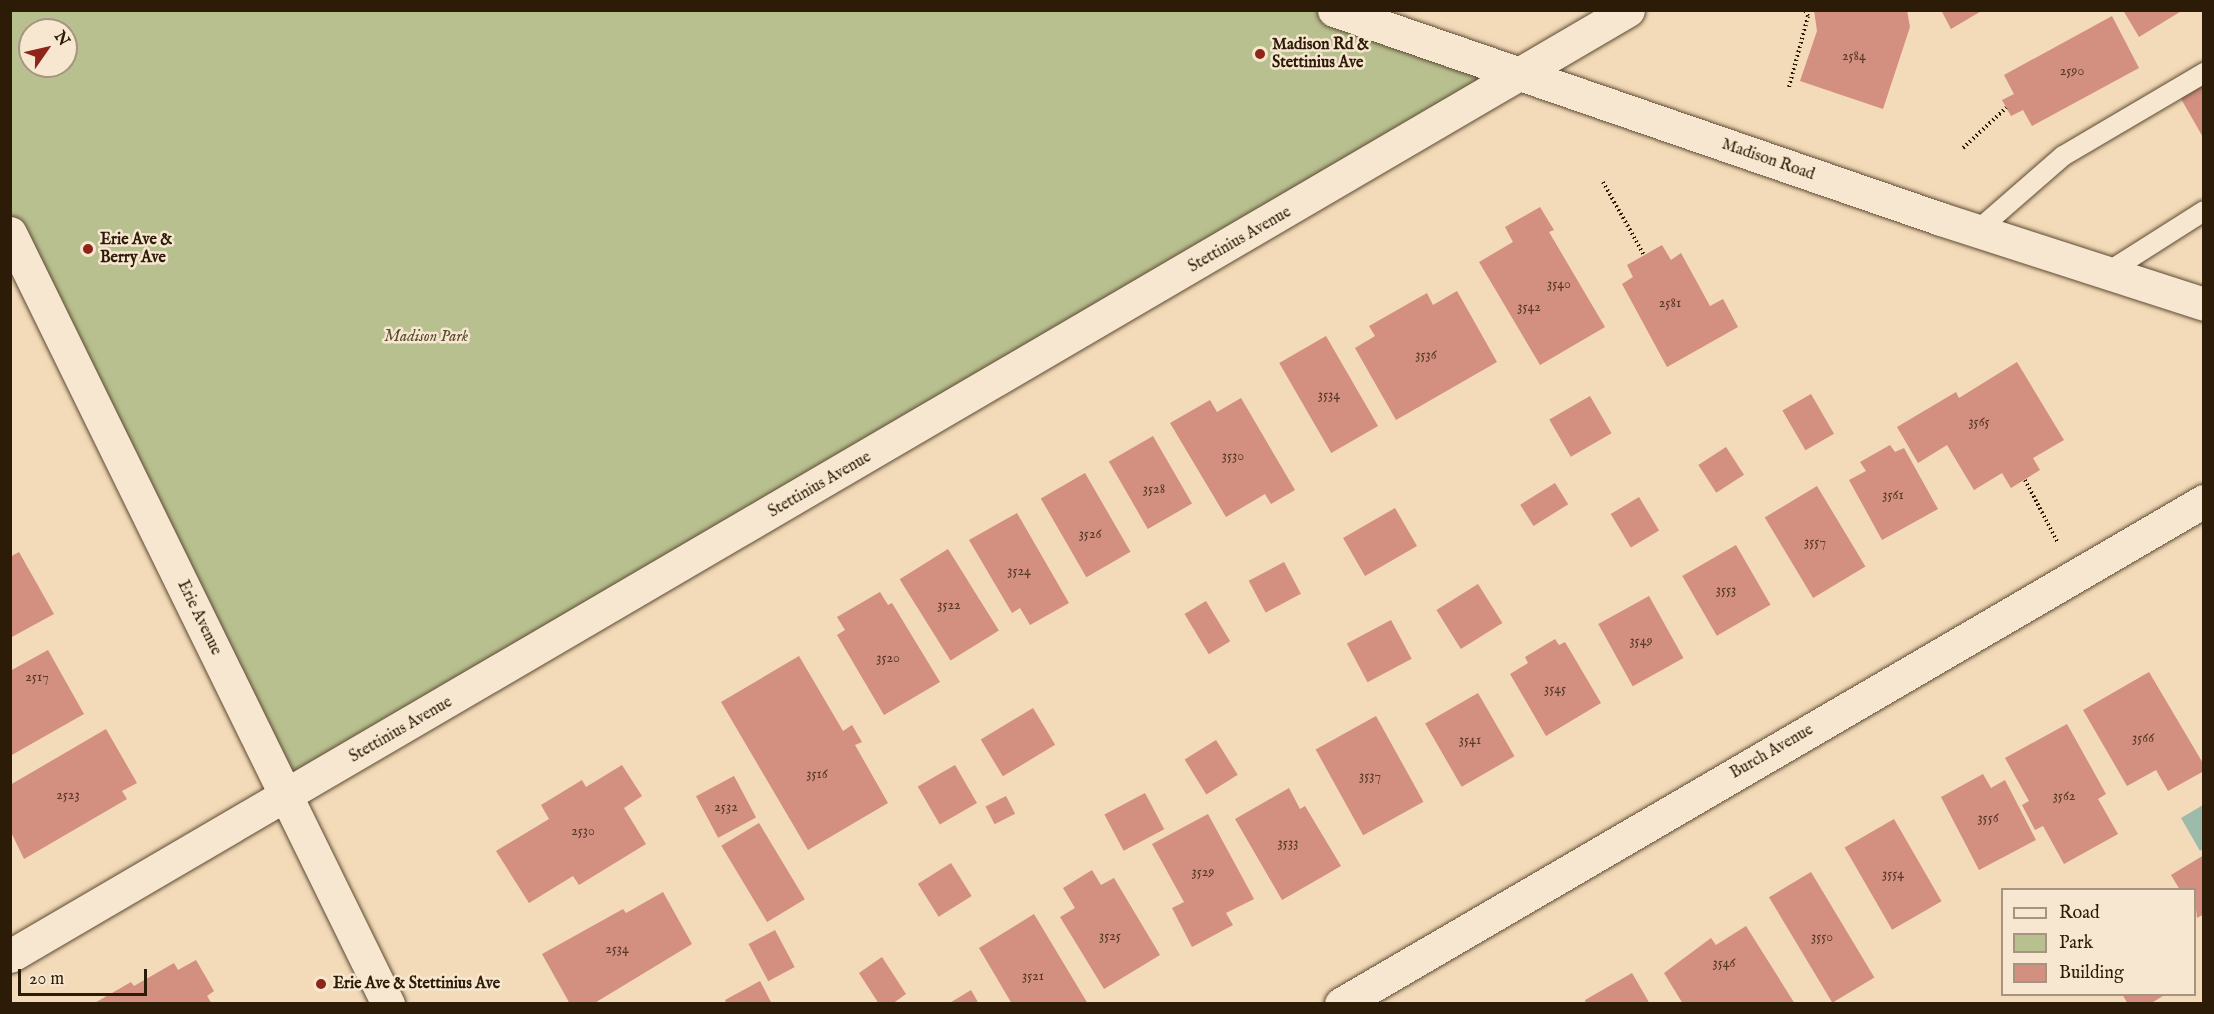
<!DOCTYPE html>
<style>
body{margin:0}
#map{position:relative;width:2214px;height:1014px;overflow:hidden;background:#f3dab8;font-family:"IM FELL English",serif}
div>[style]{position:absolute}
.green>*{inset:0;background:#b9c090}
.water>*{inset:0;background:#9cbbaa}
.building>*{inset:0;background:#d38f80;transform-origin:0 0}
.path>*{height:4px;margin-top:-2px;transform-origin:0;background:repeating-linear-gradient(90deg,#2b1b07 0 1.5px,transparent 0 4.5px)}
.roads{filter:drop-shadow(0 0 2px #5d4b33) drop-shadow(0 0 2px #5d4b33)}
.service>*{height:20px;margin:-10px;padding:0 10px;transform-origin:10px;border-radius:10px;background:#f7e7d1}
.minor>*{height:33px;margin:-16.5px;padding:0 16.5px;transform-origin:16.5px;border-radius:16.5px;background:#f7e7d1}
.tertiary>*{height:33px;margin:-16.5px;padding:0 16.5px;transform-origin:16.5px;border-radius:16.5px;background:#f7e7d1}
.secondary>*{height:33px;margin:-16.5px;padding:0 16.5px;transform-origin:16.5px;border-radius:16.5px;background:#f7e7d1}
.dots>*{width:16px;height:16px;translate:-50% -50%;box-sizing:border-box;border:3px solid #f7e7d1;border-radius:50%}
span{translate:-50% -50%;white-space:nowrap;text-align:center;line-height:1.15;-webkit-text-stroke:5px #f7e7d1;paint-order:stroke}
.number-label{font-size:14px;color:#553825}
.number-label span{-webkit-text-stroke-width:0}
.poi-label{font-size:16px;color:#2b1b07;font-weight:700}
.left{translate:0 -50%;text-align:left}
.street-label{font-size:16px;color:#2b1b07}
.park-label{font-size:16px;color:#564d30;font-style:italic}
.frame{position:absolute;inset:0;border:12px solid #2b1b07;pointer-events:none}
.legend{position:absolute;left:2001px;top:888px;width:195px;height:108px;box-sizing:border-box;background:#f7e7d1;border:2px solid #a59580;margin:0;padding:8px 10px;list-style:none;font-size:18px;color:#2b1b07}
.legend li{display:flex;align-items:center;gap:12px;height:30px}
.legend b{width:30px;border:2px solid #a59580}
.north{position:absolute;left:18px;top:18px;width:60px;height:60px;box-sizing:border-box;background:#f7e7d1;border:2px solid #a59580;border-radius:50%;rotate:56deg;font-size:16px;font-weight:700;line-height:24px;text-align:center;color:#2b1b07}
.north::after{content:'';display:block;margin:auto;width:21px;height:27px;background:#8f2418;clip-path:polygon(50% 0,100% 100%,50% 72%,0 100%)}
.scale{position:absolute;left:18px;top:969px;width:129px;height:27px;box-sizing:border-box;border:3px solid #2b1b07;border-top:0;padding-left:8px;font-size:18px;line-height:21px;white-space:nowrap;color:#2b1b07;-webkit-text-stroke:4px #f7e7d1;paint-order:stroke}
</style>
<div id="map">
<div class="green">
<i style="clip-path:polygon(evenodd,1334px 10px,1518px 74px,287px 797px,11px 233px,11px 11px,1334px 10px,30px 30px,66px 30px,66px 66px,30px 66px,30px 30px)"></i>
</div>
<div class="water">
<i style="clip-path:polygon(2203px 805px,2203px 849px,2200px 851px,2181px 818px)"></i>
</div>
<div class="building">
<i style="clip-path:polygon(1814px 10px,1907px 10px,1910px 27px,1883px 109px,1800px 81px,1817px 31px)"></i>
<i style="clip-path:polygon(1941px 10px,1983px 10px,1951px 29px)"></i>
<i style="clip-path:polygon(2123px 10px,2183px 10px,2139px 37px)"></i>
<i style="clip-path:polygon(2112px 16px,2139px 68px,2032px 126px,2023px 110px,2011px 116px,2002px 100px,2014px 94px,2004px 75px)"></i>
<i style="clip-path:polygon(2204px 83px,2204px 139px,2180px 97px)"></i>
<i style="clip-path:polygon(1540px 207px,1554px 230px,1549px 232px,1605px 327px,1540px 365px,1479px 262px,1513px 242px,1505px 227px)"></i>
<i style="clip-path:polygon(1662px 245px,1671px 260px,1681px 253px,1710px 306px,1723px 299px,1738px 327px,1667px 367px,1622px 284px,1633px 277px,1627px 265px)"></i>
<i style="clip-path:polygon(1457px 291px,1497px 362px,1396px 420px,1355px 348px,1375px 336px,1369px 326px,1427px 293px,1433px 305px)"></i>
<i style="left:1326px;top:336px;width:104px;height:54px;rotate:60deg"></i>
<i style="clip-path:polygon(2017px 362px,2064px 440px,2033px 458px,2040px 470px,2011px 488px,2002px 473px,1974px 490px,1947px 445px,1918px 463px,1897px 427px,1956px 392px,1959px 398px)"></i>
<i style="left:1811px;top:394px;width:46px;height:33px;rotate:60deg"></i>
<i style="left:1590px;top:396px;width:43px;height:47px;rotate:60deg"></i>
<i style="clip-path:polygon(1241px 398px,1295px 490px,1271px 504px,1265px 494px,1226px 517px,1170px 423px,1210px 400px,1217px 412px)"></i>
<i style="left:1153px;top:436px;width:78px;height:51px;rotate:60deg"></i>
<i style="clip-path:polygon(1890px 445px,1895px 452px,1904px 448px,1938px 509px,1882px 540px,1849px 480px,1866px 471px,1860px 462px)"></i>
<i style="left:1726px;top:447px;width:33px;height:33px;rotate:57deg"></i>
<i style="left:1085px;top:473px;width:91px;height:51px;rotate:60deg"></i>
<i style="left:1555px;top:483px;width:25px;height:41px;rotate:58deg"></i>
<i style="left:1817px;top:486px;width:94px;height:61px;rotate:59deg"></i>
<i style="left:1639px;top:497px;width:39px;height:33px;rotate:59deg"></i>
<i style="left:1395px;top:508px;width:44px;height:60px;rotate:60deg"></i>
<i style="clip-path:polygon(1017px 513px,1069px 603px,1030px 625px,1020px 608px,1012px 613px,969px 540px)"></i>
<i style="left:1736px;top:545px;width:69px;height:62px;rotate:60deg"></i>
<i style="left:948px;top:549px;width:96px;height:57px;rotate:58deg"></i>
<i style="clip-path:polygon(19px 552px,54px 614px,10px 638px,10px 557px)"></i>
<i style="left:1284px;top:562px;width:36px;height:40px;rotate:62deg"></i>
<i style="left:1478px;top:584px;width:46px;height:49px;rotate:58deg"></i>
<i style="clip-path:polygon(880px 592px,888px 605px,892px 603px,940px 682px,884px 715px,837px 635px,845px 630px,837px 617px)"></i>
<i style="left:1649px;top:596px;width:71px;height:58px;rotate:61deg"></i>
<i style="left:1206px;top:601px;width:47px;height:25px;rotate:59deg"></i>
<i style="left:1391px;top:620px;width:44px;height:50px;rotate:62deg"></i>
<i style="clip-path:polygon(1555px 639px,1559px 645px,1565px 642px,1601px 703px,1546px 736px,1510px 674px,1528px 663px,1525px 657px)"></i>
<i style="clip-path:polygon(48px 650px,84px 714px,10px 756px,10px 671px)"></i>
<i style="clip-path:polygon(799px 656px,843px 731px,852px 725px,862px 742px,855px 745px,888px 803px,808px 850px,721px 702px)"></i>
<i style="clip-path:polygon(2149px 672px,2204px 765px,2204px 771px,2168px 791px,2156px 770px,2127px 786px,2083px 710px)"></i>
<i style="left:1478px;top:693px;width:73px;height:61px;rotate:60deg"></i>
<i style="left:1033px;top:708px;width:43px;height:61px;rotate:59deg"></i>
<i style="left:1376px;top:716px;width:98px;height:69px;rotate:61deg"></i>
<i style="clip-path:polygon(2067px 724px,2106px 794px,2098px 799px,2118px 834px,2064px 864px,2043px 826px,2035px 830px,2022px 805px,2029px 801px,2005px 758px)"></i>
<i style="clip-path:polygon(106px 729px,137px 783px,122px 791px,127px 799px,24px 859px,10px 830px,10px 785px)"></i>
<i style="left:1216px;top:740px;width:41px;height:37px;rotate:58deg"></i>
<i style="clip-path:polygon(622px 765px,642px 796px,624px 808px,646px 844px,579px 885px,573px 876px,529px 903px,496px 851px,549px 819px,541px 805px,582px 780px,586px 787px)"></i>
<i style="left:955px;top:765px;width:44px;height:43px;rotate:60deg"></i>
<i style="clip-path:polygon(1983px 774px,1991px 788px,2005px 780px,2036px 840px,1979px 870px,1941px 797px)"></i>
<i style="left:734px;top:776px;width:47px;height:43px;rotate:62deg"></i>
<i style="clip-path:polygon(1289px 788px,1300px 809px,1305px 806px,1341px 866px,1282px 900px,1235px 819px)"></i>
<i style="left:1145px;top:793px;width:41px;height:46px;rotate:62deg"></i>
<i style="left:1006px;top:796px;width:20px;height:23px;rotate:63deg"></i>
<i style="clip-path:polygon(1208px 814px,1254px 899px,1226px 913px,1233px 925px,1192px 947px,1172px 908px,1184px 902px,1152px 844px)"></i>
<i style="left:1894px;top:819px;width:95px;height:57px;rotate:60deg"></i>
<i style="left:759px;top:823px;width:89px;height:44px;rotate:59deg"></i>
<i style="clip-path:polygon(2204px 855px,2204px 914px,2197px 918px,2194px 890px,2180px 890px,2171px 875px)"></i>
<i style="left:951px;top:863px;width:39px;height:39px;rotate:58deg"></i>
<i style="clip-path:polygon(1092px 870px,1101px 885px,1114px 878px,1160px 955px,1104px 989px,1060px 917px,1075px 908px,1063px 888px)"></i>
<i style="left:1811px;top:872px;width:123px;height:49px;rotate:59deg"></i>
<i style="clip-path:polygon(663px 892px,692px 944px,593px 1004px,570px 1004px,542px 954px,623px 909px,626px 913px)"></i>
<i style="clip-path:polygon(1034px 914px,1088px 1004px,1012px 1004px,979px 948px)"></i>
<i style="clip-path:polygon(1746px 926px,1795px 1004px,1683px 1004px,1664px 973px,1711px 938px,1716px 945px)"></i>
<i style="left:775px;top:930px;width:42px;height:30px;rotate:62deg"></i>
<i style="clip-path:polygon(882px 957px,906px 994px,892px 1004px,879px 1004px,859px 973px)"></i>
<i style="clip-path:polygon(196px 960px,214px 991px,207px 996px,212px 1004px,93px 1004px,131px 982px,134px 986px,174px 963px,178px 970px)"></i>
<i style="clip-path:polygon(1632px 973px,1650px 1004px,1586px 1004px,1585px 1000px)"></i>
<i style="clip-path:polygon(760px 981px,772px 1004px,727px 1004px,725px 1000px)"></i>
<i style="clip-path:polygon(971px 990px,979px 1004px,948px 1004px)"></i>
<i style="clip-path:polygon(2122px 994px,2166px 994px,2150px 1004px,2128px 1004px)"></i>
</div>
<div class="path">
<i style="left:1789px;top:87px;width:73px;rotate:-75deg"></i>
<i style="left:1808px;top:16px;width:7px;rotate:-117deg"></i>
<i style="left:1963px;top:148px;width:59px;rotate:-42.9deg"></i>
<i style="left:1603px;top:182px;width:84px;rotate:60.7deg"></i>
<i style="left:2025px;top:480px;width:71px;rotate:62.4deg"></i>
</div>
<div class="roads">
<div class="service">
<i style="left:1977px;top:231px;width:114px;rotate:-41.1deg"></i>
<i style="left:2063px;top:156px;width:164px;rotate:-30.5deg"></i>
<i style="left:2108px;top:272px;width:114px;rotate:-32.4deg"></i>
</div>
<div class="minor">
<i style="left:10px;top:956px;width:1874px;rotate:-30.31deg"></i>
<i style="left:1341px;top:1004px;width:999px;rotate:-30.24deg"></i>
</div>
<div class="tertiary">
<i style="left:10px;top:233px;width:859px;rotate:63.88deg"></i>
</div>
<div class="secondary">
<i style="left:1334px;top:10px;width:642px;rotate:19deg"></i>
<i style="left:1941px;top:219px;width:276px;rotate:17.9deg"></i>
</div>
</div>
<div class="dots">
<i style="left:1260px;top:54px;background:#8f2418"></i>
<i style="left:88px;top:249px;background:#8f2418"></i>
<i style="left:321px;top:984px;background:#8f2418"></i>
</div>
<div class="number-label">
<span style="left:1854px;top:56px">2584</span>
<span style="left:2072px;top:71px">2590</span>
<span style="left:1559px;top:284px">3540</span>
<span style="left:1670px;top:303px">2581</span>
<span style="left:1529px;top:307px">3542</span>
<span style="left:1426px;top:355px">3536</span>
<span style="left:1329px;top:395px">3534</span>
<span style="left:1979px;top:422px">3565</span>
<span style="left:1233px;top:456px">3530</span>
<span style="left:1154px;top:489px">3528</span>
<span style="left:1893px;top:495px">3561</span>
<span style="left:1090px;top:534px">3526</span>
<span style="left:1815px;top:542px">3557</span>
<span style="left:1019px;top:571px">3524</span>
<span style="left:1726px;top:590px">3553</span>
<span style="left:949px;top:605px">3522</span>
<span style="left:1641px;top:641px">3549</span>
<span style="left:888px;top:658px">3520</span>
<span style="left:37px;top:677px">2517</span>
<span style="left:1555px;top:689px">3545</span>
<span style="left:2143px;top:738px">3566</span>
<span style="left:1470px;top:740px">3541</span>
<span style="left:817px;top:774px">3516</span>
<span style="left:1370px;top:776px">3537</span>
<span style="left:68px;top:795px">2523</span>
<span style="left:2064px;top:796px">3562</span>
<span style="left:726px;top:807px">2532</span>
<span style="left:1988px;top:818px">3556</span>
<span style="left:583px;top:831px">2530</span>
<span style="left:1288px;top:843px">3533</span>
<span style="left:1203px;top:872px">3529</span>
<span style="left:1893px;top:874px">3554</span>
<span style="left:1110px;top:936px">3525</span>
<span style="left:1822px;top:937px">3550</span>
<span style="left:617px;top:949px">2534</span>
<span style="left:1724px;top:963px">3546</span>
<span style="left:1033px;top:976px">3521</span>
</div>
<div class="poi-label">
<span class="left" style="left:1272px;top:54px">Madison Rd &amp;<br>Stettinius Ave</span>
<span class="left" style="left:100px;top:249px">Erie Ave &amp;<br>Berry Ave</span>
<span class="left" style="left:333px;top:984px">Erie Ave &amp; Stettinius Ave</span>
</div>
<div class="street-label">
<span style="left:1768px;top:160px;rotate:19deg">Madison Road</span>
<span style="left:1240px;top:240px;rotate:-30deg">Stettinius Avenue</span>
<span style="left:820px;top:485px;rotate:-30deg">Stettinius Avenue</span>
<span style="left:199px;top:618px;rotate:64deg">Erie Avenue</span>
<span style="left:401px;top:730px;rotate:-30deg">Stettinius Avenue</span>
<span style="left:1772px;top:752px;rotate:-30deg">Burch Avenue</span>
</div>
<div class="park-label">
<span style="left:426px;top:337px">Madison Park</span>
</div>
<div class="frame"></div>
<ul class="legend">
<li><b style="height:8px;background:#f7e7d1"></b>Road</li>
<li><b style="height:16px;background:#b9c090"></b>Park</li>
<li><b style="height:16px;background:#d38f80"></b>Building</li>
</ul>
<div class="north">N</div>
<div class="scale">20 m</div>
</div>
